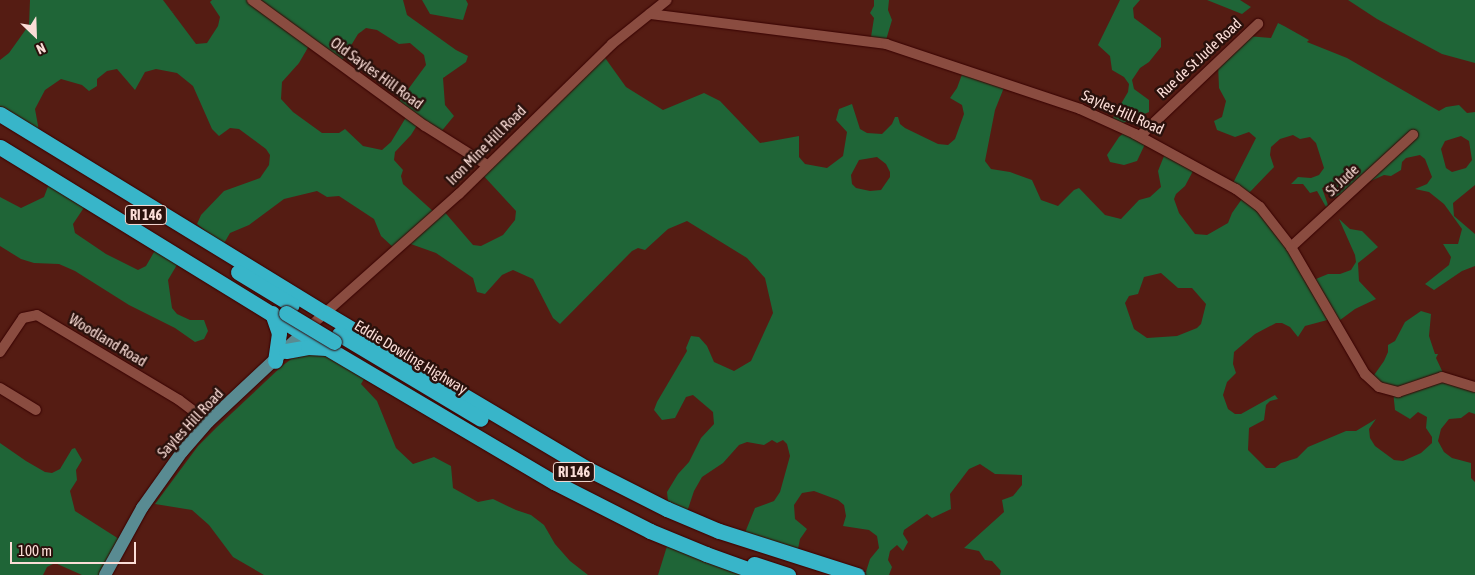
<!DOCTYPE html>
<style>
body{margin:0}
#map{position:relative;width:1475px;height:575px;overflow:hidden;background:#551c13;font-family:"Asap Condensed",sans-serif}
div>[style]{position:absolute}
.green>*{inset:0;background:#1f6537}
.roads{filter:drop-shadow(0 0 1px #380000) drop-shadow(0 0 1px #380000)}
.minor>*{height:10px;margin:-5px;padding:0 5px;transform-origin:5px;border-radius:5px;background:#8a4c40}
.major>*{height:12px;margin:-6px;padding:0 6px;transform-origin:6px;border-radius:6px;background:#598b92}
.highway>*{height:15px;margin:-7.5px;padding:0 7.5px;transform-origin:7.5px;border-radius:7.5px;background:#38b5c9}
.bridges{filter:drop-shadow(0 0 1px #380000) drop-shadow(0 0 1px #380000)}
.highway-bridge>*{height:15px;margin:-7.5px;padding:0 7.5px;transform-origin:7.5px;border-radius:7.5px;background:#38b5c9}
span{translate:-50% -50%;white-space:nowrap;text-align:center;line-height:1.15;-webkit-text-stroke:5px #2a110c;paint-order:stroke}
.shield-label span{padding:1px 4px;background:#2a110c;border:1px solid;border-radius:4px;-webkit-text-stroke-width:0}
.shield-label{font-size:14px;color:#fbddd7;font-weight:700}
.street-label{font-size:15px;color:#fbddd7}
.north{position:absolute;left:10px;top:10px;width:50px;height:50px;-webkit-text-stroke:4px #2a110c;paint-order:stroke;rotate:156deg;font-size:14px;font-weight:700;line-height:20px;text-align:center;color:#fbddd7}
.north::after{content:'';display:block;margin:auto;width:18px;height:22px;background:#fbddd7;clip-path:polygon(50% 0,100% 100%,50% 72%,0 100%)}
.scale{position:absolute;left:10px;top:542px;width:126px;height:22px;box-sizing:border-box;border:2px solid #fbddd7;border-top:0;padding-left:6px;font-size:15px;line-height:18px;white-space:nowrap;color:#fbddd7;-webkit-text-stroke:4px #2a110c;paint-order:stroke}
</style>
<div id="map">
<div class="green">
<i style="clip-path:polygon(evenodd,30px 0,163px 0,196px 44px,207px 43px,218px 26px,220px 17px,210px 2px,212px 0,403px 0,407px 15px,456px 50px,468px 56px,466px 62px,443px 78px,445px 105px,454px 116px,440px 133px,419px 122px,411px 135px,395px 152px,394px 160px,403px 170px,401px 176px,403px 184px,435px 213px,442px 209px,473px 245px,481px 246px,503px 235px,515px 220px,516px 211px,481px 173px,603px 55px,626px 87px,663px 110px,704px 93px,720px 101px,760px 143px,799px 136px,799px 157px,805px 164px,827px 168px,843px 156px,847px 132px,836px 120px,839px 109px,852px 104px,860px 129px,867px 133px,882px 134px,892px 124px,895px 117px,898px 117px,900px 124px,905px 128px,938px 144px,948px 145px,955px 139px,964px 114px,962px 105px,950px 98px,957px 88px,964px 69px,1005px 85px,995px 110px,985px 161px,991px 169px,1010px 172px,1032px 180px,1041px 200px,1058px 206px,1074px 190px,1079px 188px,1105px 215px,1121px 219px,1139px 200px,1150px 197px,1161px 187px,1158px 171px,1166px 151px,1193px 171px,1185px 186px,1176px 194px,1174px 199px,1179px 213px,1195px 234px,1207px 235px,1228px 223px,1232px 213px,1244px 196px,1233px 183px,1256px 138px,1249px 132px,1235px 137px,1217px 130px,1214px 121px,1222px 117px,1226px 101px,1219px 88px,1218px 64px,1247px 36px,1271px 38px,1278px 23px,1284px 26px,1309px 40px,1307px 42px,1347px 58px,1439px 111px,1446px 107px,1459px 105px,1467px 113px,1475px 112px,1475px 185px,1453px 203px,1454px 216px,1475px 234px,1475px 266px,1462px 271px,1434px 290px,1425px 284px,1449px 265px,1451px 257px,1443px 244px,1458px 244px,1462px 229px,1444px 204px,1429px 192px,1415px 189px,1427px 184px,1432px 177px,1425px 159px,1420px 155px,1406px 158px,1402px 162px,1401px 170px,1391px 176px,1384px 175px,1333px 198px,1327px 187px,1322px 188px,1328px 205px,1326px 207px,1317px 191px,1310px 193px,1303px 184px,1291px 184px,1298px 177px,1311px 178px,1319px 175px,1324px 168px,1316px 143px,1310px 137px,1300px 139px,1293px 135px,1280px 139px,1271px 147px,1270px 155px,1274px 167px,1248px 194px,1311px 281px,1328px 274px,1340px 274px,1351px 270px,1356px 262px,1355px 255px,1339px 219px,1350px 229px,1362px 231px,1378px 247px,1358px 263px,1359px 281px,1376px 299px,1355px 309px,1336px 323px,1331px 319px,1305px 326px,1298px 337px,1290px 327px,1282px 323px,1276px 323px,1255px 334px,1234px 352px,1233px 364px,1236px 373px,1227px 382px,1223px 395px,1228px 409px,1235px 414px,1241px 414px,1275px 395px,1278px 399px,1270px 401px,1266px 405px,1264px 420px,1249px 428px,1248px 450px,1266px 468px,1275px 468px,1281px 463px,1297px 458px,1308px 447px,1346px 431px,1356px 431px,1376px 419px,1369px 429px,1370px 438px,1375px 446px,1394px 460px,1403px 461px,1421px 453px,1432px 443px,1432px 437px,1426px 428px,1427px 417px,1418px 412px,1410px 419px,1395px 410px,1393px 391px,1372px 378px,1384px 361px,1388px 352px,1388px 345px,1395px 341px,1405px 322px,1421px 311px,1431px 314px,1429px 336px,1435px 354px,1438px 354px,1436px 358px,1444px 375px,1475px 385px,1475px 414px,1469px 412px,1461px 418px,1449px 419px,1441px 429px,1438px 441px,1444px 452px,1452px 458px,1471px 463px,1471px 478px,1475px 482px,1475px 575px,1000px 575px,1001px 571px,992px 561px,985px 560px,979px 551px,964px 548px,1004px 512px,1002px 500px,1013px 496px,1022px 485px,1022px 475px,995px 474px,980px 464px,969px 469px,950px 494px,951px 509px,932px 518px,927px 514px,904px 530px,903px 534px,908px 542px,903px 551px,897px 545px,890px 551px,888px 560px,892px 567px,889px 575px,865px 575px,870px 559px,879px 548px,877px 536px,869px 530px,843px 526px,846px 516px,844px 505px,838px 500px,814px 491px,802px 493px,794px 505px,795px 519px,807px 529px,800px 539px,796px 559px,742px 540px,755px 508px,774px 501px,780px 492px,790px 456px,787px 444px,783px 440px,777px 443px,772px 440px,764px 445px,747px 442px,739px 445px,723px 463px,702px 477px,694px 491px,687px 512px,669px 510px,667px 492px,678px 474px,689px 462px,701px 438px,714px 424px,713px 412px,693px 395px,686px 397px,675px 418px,662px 420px,654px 410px,657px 402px,687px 351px,686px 348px,691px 336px,699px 337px,707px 346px,714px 362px,734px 371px,751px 361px,773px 313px,765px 278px,747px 258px,687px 221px,668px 229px,645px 250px,638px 248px,632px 251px,560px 324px,553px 318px,533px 279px,513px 270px,502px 275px,485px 294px,477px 292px,473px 278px,436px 253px,408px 243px,394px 248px,381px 236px,374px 219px,339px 196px,327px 197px,317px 191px,284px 199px,249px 225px,230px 233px,223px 245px,197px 224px,201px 215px,224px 191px,260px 178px,269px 165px,270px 155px,266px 149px,239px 129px,230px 128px,219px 136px,212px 129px,193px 86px,177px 73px,156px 69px,145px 72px,135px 90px,117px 69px,107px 71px,97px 79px,97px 86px,89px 91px,82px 85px,61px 79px,45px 90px,35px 109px,39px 131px,0 107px,0 60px,9px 53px,29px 25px,30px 0,366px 28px,377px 30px,399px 44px,410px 43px,424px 55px,426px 65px,398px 103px,408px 114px,391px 142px,382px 150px,363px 146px,345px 129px,339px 133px,322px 133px,293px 112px,281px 99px,282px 82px,299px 63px,310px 44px,341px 62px,358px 34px,366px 28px,30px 0,1461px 136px,1469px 141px,1472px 160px,1466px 168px,1452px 172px,1446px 168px,1441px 149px,1445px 141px,1461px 136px,30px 0,877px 157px,886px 164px,890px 172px,890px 177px,881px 190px,870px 191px,856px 188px,852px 184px,851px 175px,859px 160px,877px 157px,30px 0,1161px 273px,1178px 288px,1192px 288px,1206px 304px,1201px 324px,1197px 328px,1177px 336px,1147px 338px,1134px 329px,1125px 303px,1129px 296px,1138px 294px,1144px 277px,1161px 273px)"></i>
<i style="clip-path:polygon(422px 0,466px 0,468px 4px,463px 20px,430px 14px)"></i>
<i style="clip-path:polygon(874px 0,889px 0,888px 10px,892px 20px,886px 40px,871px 37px,874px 18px,870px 13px,874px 6px)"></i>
<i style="clip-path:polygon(1120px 0,1140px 0,1133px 8px,1134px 18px,1161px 38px,1161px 47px,1149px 62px,1140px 68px,1132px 80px,1134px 89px,1149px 100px,1149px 112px,1116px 126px,1111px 121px,1128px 92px,1129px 84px,1124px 77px,1112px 70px,1110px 56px,1098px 45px)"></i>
<i style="clip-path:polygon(1207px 0,1240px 0,1251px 7px,1242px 14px)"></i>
<i style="clip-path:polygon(1348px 0,1475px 0,1475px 63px,1442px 54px,1377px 19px)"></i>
<i style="clip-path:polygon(1126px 131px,1146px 142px,1137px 161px,1124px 165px,1110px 162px,1107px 155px,1119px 137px)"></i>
<i style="clip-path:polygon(50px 181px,87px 203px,73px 224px,75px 233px,106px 254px,138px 270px,146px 266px,157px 247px,178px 263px,168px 280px,172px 308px,177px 314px,190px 320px,204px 320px,208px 331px,204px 339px,195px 342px,175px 328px,129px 305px,75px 271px,59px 264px,34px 263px,21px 259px,0 246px,0 197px,21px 208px,44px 197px)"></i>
<i style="clip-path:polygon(316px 351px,367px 374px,361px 384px,377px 401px,396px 448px,413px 464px,434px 457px,451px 466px,453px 488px,478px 502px,493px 499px,516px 510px,531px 515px,544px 525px,555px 544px,570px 561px,588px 575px,264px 575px,233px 557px,209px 525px,192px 510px,155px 504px,198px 446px,217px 427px,282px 366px,294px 357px)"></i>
<i style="clip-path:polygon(0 443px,26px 461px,45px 472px,52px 473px,60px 469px,72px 449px,75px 448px,82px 460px,76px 470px,77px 480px,70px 491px,75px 511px,119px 539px,102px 575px,82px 575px,55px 563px,47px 567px,43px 575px,0 575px)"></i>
<i style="clip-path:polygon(668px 543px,759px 575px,658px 575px)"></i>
</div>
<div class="roads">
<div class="minor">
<i style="left:252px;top:0;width:214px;rotate:36.1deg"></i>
<i style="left:425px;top:126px;width:73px;rotate:32.2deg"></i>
<i style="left:650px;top:14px;width:238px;rotate:7.2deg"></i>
<i style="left:886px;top:44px;width:205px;rotate:18.5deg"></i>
<i style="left:1080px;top:109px;width:60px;rotate:24.4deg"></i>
<i style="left:1135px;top:134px;width:115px;rotate:28.6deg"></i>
<i style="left:1236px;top:189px;width:30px;rotate:37deg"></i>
<i style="left:1260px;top:207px;width:51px;rotate:52.2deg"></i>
<i style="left:1291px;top:247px;width:147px;rotate:59.8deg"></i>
<i style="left:1365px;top:374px;width:19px;rotate:43deg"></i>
<i style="left:1379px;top:387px;width:20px;rotate:15deg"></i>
<i style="left:1398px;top:392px;width:46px;rotate:-18.8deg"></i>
<i style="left:1442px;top:377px;width:34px;rotate:17deg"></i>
<i style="left:1140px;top:136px;width:163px;rotate:-43.5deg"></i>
<i style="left:1291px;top:247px;width:166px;rotate:-42.6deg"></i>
<i style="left:305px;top:331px;width:206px;rotate:-41.7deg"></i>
<i style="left:459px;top:194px;width:214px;rotate:-44.4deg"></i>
<i style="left:612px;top:44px;width:70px;rotate:-38.7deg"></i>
<i style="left:0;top:352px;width:41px;rotate:-55.9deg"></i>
<i style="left:23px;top:318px;width:14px;rotate:-12deg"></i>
<i style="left:37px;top:315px;width:165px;rotate:30.9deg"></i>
<i style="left:179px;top:400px;width:36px;rotate:37deg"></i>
<i style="left:0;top:388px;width:42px;rotate:31.4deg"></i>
</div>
<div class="major">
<i style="left:105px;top:575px;width:77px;rotate:-61.1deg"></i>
<i style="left:142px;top:508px;width:69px;rotate:-54.5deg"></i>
<i style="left:182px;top:452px;width:40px;rotate:-49deg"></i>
<i style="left:208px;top:422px;width:130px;rotate:-43.1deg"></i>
</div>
<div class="highway">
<i style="left:0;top:114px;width:381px;rotate:31.5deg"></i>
<i style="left:325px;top:313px;width:306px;rotate:30.7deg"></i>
<i style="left:588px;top:469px;width:89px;rotate:26.9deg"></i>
<i style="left:667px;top:509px;width:56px;rotate:22.9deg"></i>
<i style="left:719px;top:531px;width:145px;rotate:17.7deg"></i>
<i style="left:0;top:147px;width:384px;rotate:31.6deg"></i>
<i style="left:327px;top:348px;width:264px;rotate:30.6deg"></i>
<i style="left:554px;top:482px;width:108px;rotate:27deg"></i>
<i style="left:650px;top:531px;width:61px;rotate:22.3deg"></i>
<i style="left:706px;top:554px;width:62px;rotate:19.9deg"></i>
<i style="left:238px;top:272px;width:63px;rotate:31.4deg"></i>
<i style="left:272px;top:313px;width:21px;rotate:71deg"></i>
<i style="left:279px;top:333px;width:28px;rotate:98deg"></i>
<i style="left:339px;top:334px;width:165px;rotate:30.9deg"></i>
<i style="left:286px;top:351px;width:22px;rotate:-10deg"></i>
<i style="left:308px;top:347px;width:18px;rotate:3deg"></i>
<i style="left:754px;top:564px;width:36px;rotate:18deg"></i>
</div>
</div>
<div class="bridges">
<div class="highway-bridge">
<i style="left:286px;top:313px;width:56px;rotate:31.1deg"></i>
</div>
</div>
<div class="shield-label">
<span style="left:146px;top:215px">RI 146</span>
<span style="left:574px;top:472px">RI 146</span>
</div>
<div class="street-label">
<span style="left:1199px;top:58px;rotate:-43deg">Rue de St Jude Road</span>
<span style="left:377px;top:73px;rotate:36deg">Old Sayles Hill Road</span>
<span style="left:1123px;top:112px;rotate:24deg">Sayles Hill Road</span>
<span style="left:486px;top:145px;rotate:-45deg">Iron Mine Hill Road</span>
<span style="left:1342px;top:180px;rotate:-43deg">St Jude</span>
<span style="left:108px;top:340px;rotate:31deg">Woodland Road</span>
<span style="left:411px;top:357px;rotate:31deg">Eddie Dowling Highway</span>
<span style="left:190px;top:423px;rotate:-47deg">Sayles Hill Road</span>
</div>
<div class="north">N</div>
<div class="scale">100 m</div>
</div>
